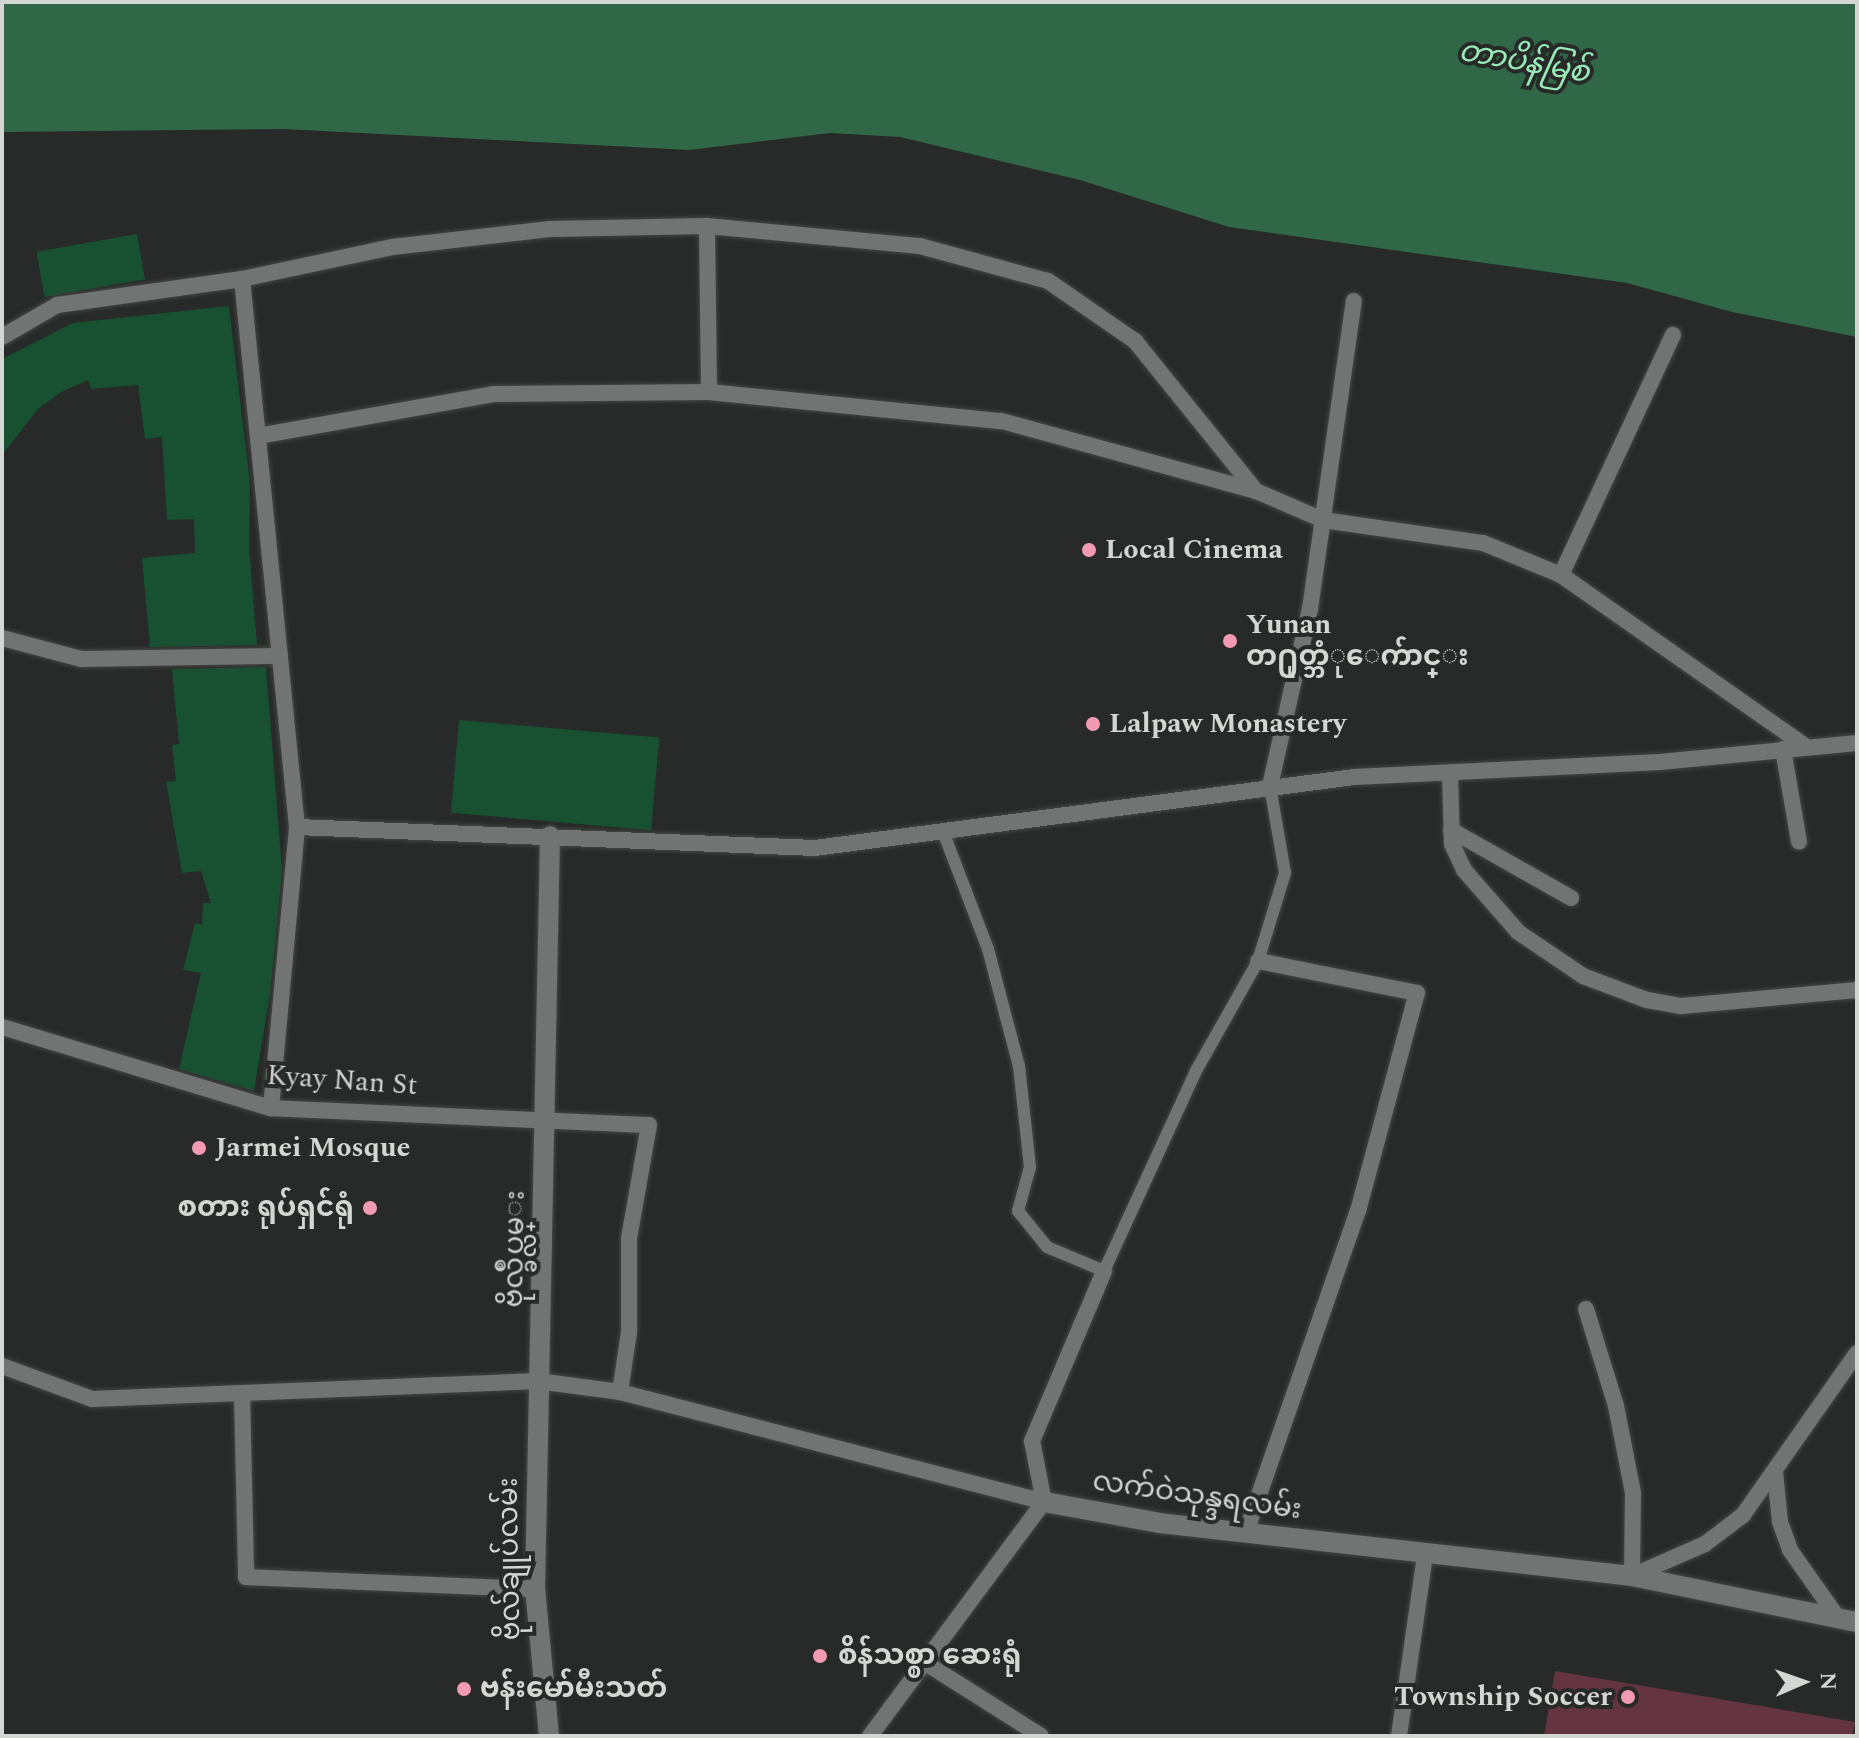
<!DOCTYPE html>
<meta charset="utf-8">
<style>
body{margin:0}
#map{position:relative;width:1859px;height:1738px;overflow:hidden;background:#272a28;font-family:Spectral,"Noto Sans Myanmar",serif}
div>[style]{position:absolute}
.green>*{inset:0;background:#653442}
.water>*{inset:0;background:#306746}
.building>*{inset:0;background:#185131;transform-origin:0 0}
.roads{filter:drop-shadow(0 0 2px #434644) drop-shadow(0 0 2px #434644)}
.pedestrian>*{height:12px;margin:-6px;padding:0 6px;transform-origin:6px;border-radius:6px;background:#717472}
.minor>*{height:16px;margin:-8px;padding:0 8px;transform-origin:8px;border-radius:8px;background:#717472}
.tertiary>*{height:20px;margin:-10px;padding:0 10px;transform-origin:10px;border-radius:10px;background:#717472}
.dots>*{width:22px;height:22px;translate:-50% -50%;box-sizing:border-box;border:4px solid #272a28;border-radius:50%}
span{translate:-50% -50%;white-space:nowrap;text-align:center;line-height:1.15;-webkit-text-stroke:8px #272a28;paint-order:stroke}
.poi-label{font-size:28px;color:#d4d6d4;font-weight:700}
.left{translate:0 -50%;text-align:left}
.right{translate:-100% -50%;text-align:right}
.street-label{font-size:28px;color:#d4d6d4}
.water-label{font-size:30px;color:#98ebb6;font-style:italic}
.frame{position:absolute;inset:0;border:4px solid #d4d6d4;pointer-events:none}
.north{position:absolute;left:1763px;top:1642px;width:80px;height:80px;-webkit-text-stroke:6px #272a28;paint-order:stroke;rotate:88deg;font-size:22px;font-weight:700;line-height:32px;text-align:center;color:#d4d6d4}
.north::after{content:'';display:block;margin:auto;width:28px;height:36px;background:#d4d6d4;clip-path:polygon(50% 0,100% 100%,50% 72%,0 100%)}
</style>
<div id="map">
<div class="green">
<i style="clip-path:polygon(1555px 1671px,1855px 1722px,1852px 1736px,1544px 1736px)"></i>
</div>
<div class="water">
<i style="clip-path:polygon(2px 2px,1857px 2px,1857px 337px,1732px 312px,1627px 283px,1229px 227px,1080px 180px,900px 137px,830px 133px,689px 150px,284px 129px,2px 132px)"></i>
</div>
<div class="building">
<i style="left:137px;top:234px;width:46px;height:102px;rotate:80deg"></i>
<i style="clip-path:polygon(229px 306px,250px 484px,249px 548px,257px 645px,150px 647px,142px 558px,195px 553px,194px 519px,167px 520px,162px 437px,145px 439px,138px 385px,91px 389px,88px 380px,61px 392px,38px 409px,2px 455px,2px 359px,73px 323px)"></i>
<i style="clip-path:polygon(266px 667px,282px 870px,270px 994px,254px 1091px,179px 1069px,201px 973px,183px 970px,195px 923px,202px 925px,203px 903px,211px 903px,201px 871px,182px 873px,166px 782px,176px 781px,172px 745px,179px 744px,172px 669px)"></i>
<i style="left:459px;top:720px;width:201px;height:93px;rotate:5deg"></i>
</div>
<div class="roads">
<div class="pedestrian">
<i style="left:944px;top:834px;width:123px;rotate:69.1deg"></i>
<i style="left:988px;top:949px;width:121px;rotate:75.2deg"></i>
<i style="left:1019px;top:1066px;width:102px;rotate:83.8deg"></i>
<i style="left:1030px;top:1167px;width:46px;rotate:105.3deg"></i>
<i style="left:1018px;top:1211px;width:46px;rotate:51.1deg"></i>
<i style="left:1047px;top:1247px;width:62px;rotate:22.8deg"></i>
<i style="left:1104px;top:1271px;width:222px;rotate:-65.3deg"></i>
<i style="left:1197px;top:1069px;width:124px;rotate:-60.5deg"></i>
<i style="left:1258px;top:961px;width:92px;rotate:-72.9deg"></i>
<i style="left:1285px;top:873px;width:88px;rotate:-99.8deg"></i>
</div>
<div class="minor">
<i style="left:707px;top:226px;width:166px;rotate:89.3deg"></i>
<i style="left:2px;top:337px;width:64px;rotate:-30.2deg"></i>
<i style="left:57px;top:305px;width:187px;rotate:-8deg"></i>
<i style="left:258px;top:436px;width:239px;rotate:-10.1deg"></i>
<i style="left:493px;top:394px;width:216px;rotate:-0.5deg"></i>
<i style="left:709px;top:392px;width:294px;rotate:5.7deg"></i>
<i style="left:1002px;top:421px;width:263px;rotate:15.4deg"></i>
<i style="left:1561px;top:575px;width:265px;rotate:-65deg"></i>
<i style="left:2px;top:638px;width:82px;rotate:14.9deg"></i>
<i style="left:81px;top:659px;width:199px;rotate:-0.9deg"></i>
<i style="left:1783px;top:749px;width:94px;rotate:80.2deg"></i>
<i style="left:1450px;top:773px;width:71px;rotate:88.4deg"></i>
<i style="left:1452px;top:844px;width:29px;rotate:65deg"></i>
<i style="left:1464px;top:870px;width:82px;rotate:48.9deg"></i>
<i style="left:1518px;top:932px;width:78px;rotate:34.1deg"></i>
<i style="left:1583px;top:976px;width:68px;rotate:20.6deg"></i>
<i style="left:1647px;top:1000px;width:35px;rotate:10deg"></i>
<i style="left:1681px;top:1006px;width:177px;rotate:-5.2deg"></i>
<i style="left:1270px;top:786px;width:181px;rotate:-77.3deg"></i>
<i style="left:1310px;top:609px;width:311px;rotate:-81.9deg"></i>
<i style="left:297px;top:827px;width:518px;rotate:2.32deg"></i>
<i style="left:815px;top:848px;width:544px;rotate:-7.5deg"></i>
<i style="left:1354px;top:777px;width:306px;rotate:-2.8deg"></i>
<i style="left:1660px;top:762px;width:198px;rotate:-5.5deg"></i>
<i style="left:1451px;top:830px;width:138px;rotate:29.5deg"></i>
<i style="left:2px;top:1027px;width:281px;rotate:16.8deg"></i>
<i style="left:271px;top:1108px;width:378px;rotate:2.6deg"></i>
<i style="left:649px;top:1125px;width:115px;rotate:100deg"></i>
<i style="left:629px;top:1238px;width:94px;rotate:90deg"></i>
<i style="left:629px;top:1332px;width:61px;rotate:98.5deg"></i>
<i style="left:271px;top:1108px;width:282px;rotate:-84.7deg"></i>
<i style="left:297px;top:827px;width:551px;rotate:-95.73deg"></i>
<i style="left:242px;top:279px;width:153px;rotate:-12deg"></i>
<i style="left:392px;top:247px;width:159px;rotate:-6.5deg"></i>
<i style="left:550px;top:229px;width:157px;rotate:-1.1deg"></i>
<i style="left:707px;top:226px;width:214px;rotate:5.4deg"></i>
<i style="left:920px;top:246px;width:133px;rotate:15.3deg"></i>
<i style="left:1048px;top:281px;width:106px;rotate:34.6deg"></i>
<i style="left:1135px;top:341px;width:193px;rotate:51.1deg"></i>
<i style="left:1256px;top:491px;width:73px;rotate:23.4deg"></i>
<i style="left:1323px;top:520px;width:162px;rotate:8.2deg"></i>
<i style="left:1483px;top:543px;width:84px;rotate:22.3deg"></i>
<i style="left:1561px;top:575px;width:298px;rotate:35deg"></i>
<i style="left:1586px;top:1309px;width:102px;rotate:72.8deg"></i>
<i style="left:1616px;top:1406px;width:89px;rotate:78.9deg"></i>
<i style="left:1633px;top:1493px;width:83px;rotate:90.7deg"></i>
<i style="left:1632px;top:1576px;width:80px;rotate:-23.7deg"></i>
<i style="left:1705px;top:1544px;width:48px;rotate:-37.3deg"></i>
<i style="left:1743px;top:1515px;width:198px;rotate:-54.9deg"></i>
<i style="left:2px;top:1366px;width:96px;rotate:20.1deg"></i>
<i style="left:92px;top:1399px;width:446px;rotate:-2.3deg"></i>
<i style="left:538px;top:1381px;width:83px;rotate:7.6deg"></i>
<i style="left:620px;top:1392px;width:438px;rotate:14.5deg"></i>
<i style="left:242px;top:1394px;width:183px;rotate:88.7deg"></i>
<i style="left:246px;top:1577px;width:289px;rotate:2.4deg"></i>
<i style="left:1775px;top:1472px;width:50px;rotate:84.3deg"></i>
<i style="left:1780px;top:1522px;width:30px;rotate:70deg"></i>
<i style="left:1790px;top:1550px;width:83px;rotate:54.8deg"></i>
<i style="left:1044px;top:1502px;width:62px;rotate:-101.1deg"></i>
<i style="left:1032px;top:1441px;width:185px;rotate:-67deg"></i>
<i style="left:1246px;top:1532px;width:340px;rotate:-70.8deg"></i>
<i style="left:1358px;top:1211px;width:226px;rotate:-74.9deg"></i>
<i style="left:1417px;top:993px;width:162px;rotate:-168.6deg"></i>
<i style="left:924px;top:1662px;width:138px;rotate:32.3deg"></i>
<i style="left:870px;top:1736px;width:292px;rotate:-53.4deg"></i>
<i style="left:1399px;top:1736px;width:183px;rotate:-81.8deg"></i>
</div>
<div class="tertiary">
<i style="left:1044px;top:1502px;width:117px;rotate:10.3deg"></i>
<i style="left:1159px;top:1523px;width:476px;rotate:6.4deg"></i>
<i style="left:1632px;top:1576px;width:230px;rotate:11.6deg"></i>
<i style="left:549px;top:1736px;width:148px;rotate:-95.4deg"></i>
<i style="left:535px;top:1589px;width:753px;rotate:-88.86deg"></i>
</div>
</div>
<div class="dots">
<i style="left:1089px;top:550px;background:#f19ab1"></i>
<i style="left:1230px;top:641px;background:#f19ab1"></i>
<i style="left:1093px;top:724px;background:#f19ab1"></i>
<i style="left:199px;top:1148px;background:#f19ab1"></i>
<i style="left:370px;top:1208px;background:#f19ab1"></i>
<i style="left:820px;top:1656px;background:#f19ab1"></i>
<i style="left:464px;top:1689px;background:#f19ab1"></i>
<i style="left:1628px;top:1697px;background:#f19ab1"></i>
</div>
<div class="poi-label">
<span class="left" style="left:1105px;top:550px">Local Cinema</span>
<span class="left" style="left:1246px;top:641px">Yunan<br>တ႐ုတ္ဘံုေက်ာင္း</span>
<span class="left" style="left:1109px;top:724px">Lalpaw Monastery</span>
<span class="left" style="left:215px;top:1148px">Jarmei Mosque</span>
<span class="right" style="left:354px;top:1208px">စတား ရုပ်ရှင်ရုံ</span>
<span class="left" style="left:838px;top:1656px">စိန်သစ္စာ ဆေးရုံ</span>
<span class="left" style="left:480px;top:1689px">ဗန်းမော်မီးသတ်</span>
<span class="right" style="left:1612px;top:1697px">Township Soccer</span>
</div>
<div class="street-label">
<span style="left:342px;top:1081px;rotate:4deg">Kyay Nan St</span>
<span style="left:515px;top:1249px;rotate:-89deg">ဗိုလ္ခ်ဳပ္လမ္း</span>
<span style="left:1197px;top:1496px;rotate:8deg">လက်ဝဲသုန္ဒရလမ်း</span>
<span style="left:510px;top:1559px;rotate:-91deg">ဗိုလ်ချုပ်လမ်း</span>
</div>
<div class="water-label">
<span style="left:1524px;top:62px;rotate:10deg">တာပိန်မြစ်</span>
</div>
<div class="frame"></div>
<div class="north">N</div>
</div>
